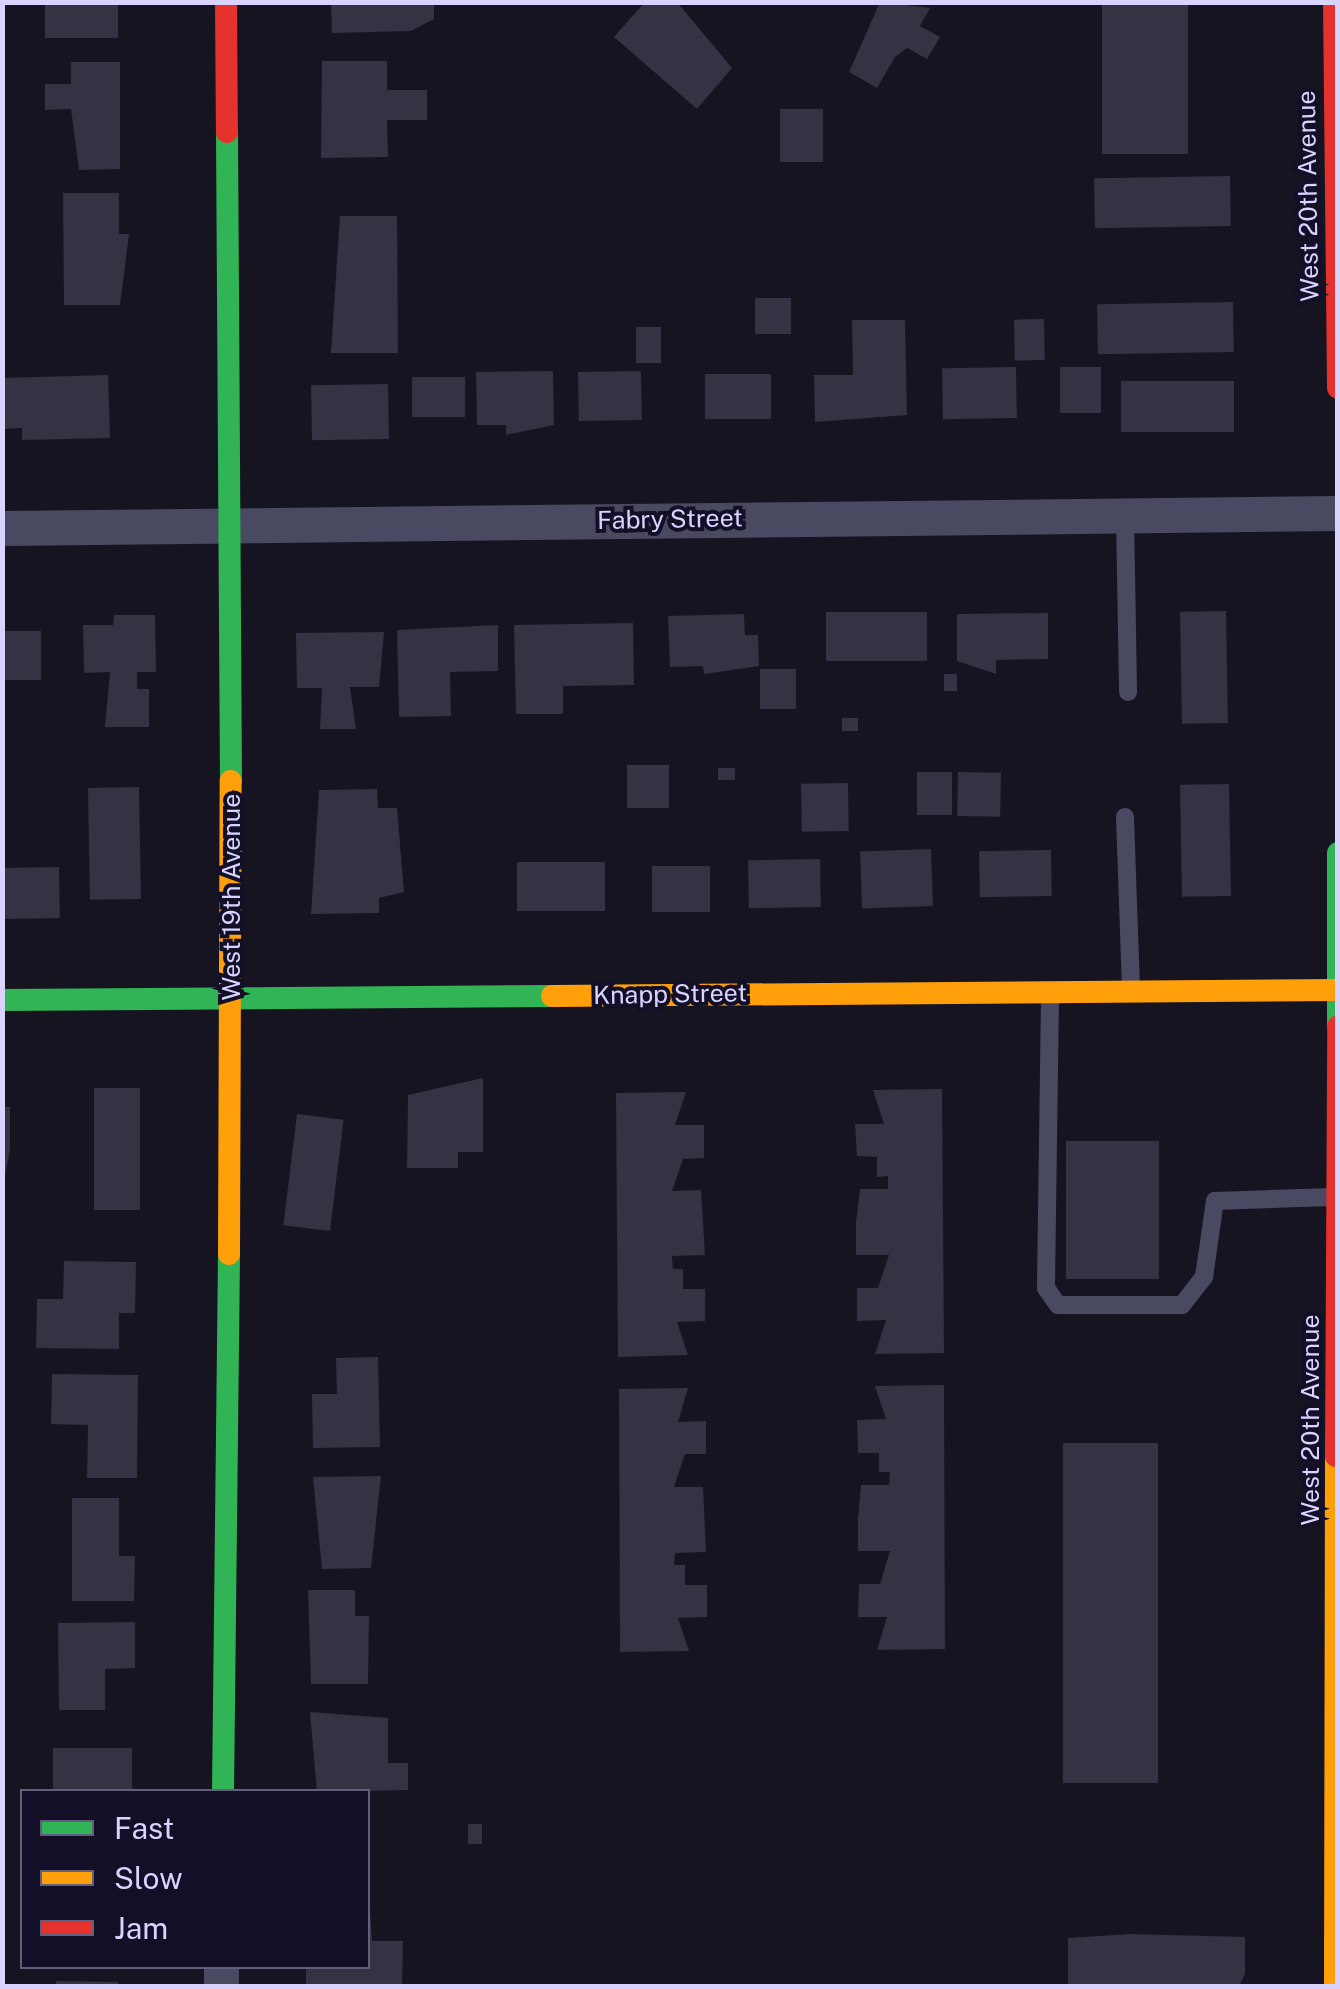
<!DOCTYPE html>
<html>
<head>
<meta charset="utf-8">
<style>
  body { margin:0 }
  #map { position:relative; width:1340px; height:1989px; overflow:hidden; background:#161421; font-family:"Public Sans",sans-serif }
  div>[style] { position:absolute }
  [style*='--x'] { left:calc(var(--x)*1px); top:calc(var(--y)*1px); width:calc(var(--w)*1px); rotate:calc(var(--a)*1deg) }
  .building>* { inset:0; background:#343243; transform-origin:0 0 }
  .lane>* { height:18px; margin:-9px; padding:0 9px; transform-origin:9px; border-radius:9px; background:#4a4962 }
  .street>* { height:35px; margin:-17.5px; padding:0 17.5px; transform-origin:17.5px; border-radius:17.5px; background:#4a4962 }
  .fast>* { height:22px; margin:-11px; padding:0 11px; transform-origin:11px; border-radius:11px; background:#30b455 }
  .slow>* { height:22px; margin:-11px; padding:0 11px; transform-origin:11px; border-radius:11px; background:#ff9f0a }
  .jam>* { height:22px; margin:-11px; padding:0 11px; transform-origin:11px; border-radius:11px; background:#e5322d }
  span { translate:-50% -50%; white-space:nowrap; text-align:center; line-height:1.15; -webkit-text-stroke:8px #130f26; paint-order:stroke }
  .street-label { font-size:25px; color:#d9d4ff }
  .frame { position:absolute; inset:0; border:5px solid #d9d4ff; pointer-events:none }
  .legend { position:absolute; left:20px; top:1789px; width:350px; height:180px; box-sizing:border-box; background:#130f26; border:2px solid #625e7d; margin:0; padding:12px 18px; list-style:none; font-size:30px; color:#d9d4ff }
  .legend li { display:flex; align-items:center; gap:20px; height:50px }
  .legend b { width:50px; border:2px solid #625e7d }
</style>
</head>
<body>
<div id="map">
  <div class="building">
    <div style="left:45px;top:2px;width:73px;height:36px"></div>
    <div style="clip-path:polygon(331px 2px,434px 2px,434px 19px,411px 31px,332px 33px)"></div>
    <div style="clip-path:polygon(645px 2px,677px 2px,732px 68px,697px 109px,614px 37px)"></div>
    <div style="clip-path:polygon(880px 2px,930px 8px,920px 26px,940px 37px,927px 59px,907px 48px,895px 57px,877px 88px,849px 72px)"></div>
    <div style="left:1102px;top:2px;width:86px;height:152px"></div>
    <div style="clip-path:polygon(322px 61px,387px 61px,387px 90px,427px 90px,427px 120px,387px 120px,388px 157px,321px 158px)"></div>
    <div style="clip-path:polygon(71px 62px,120px 62px,120px 169px,79px 170px,71px 109px,45px 110px,45px 84px,71px 84px)"></div>
    <div style="left:780px;top:109px;width:43px;height:53px"></div>
    <div style="left:1230px;top:176px;width:50px;height:136px;rotate:89deg"></div>
    <div style="clip-path:polygon(63px 193px,119px 193px,119px 234px,129px 234px,120px 305px,64px 305px)"></div>
    <div style="clip-path:polygon(340px 216px,397px 216px,398px 353px,331px 353px)"></div>
    <div style="left:755px;top:298px;width:36px;height:36px"></div>
    <div style="left:1233px;top:302px;width:50px;height:136px;rotate:89deg"></div>
    <div style="left:1044px;top:319px;width:41px;height:30px;rotate:89deg"></div>
    <div style="clip-path:polygon(852px 320px,905px 320px,907px 415px,815px 422px,814px 375px,853px 375px)"></div>
    <div style="left:636px;top:327px;width:25px;height:36px"></div>
    <div style="left:1016px;top:367px;width:51px;height:74px;rotate:89deg"></div>
    <div style="left:1060px;top:367px;width:41px;height:46px"></div>
    <div style="clip-path:polygon(553px 371px,554px 425px,506px 435px,506px 425px,477px 425px,476px 372px)"></div>
    <div style="left:641px;top:371px;width:49px;height:63px;rotate:89deg"></div>
    <div style="left:771px;top:374px;width:45px;height:66px;rotate:90deg"></div>
    <div style="clip-path:polygon(108px 375px,110px 438px,22px 440px,22px 428px,2px 429px,2px 378px)"></div>
    <div style="left:412px;top:377px;width:53px;height:40px"></div>
    <div style="left:1234px;top:381px;width:51px;height:113px;rotate:90deg"></div>
    <div style="left:388px;top:384px;width:55px;height:77px;rotate:89deg"></div>
    <div style="left:1226px;top:611px;width:112px;height:46px;rotate:89deg"></div>
    <div style="left:927px;top:612px;width:49px;height:101px;rotate:90deg"></div>
    <div style="clip-path:polygon(1048px 613px,1048px 659px,996px 660px,996px 674px,957px 661px,957px 614px)"></div>
    <div style="clip-path:polygon(744px 614px,745px 635px,758px 635px,759px 666px,704px 674px,703px 666px,670px 667px,668px 616px)"></div>
    <div style="clip-path:polygon(114px 615px,155px 615px,156px 672px,137px 672px,137px 689px,149px 689px,149px 727px,105px 727px,110px 672px,84px 673px,83px 625px,113px 625px)"></div>
    <div style="clip-path:polygon(633px 623px,634px 685px,563px 686px,563px 714px,516px 714px,514px 625px)"></div>
    <div style="clip-path:polygon(498px 625px,498px 671px,450px 672px,451px 716px,399px 717px,397px 630px)"></div>
    <div style="left:2px;top:631px;width:39px;height:49px"></div>
    <div style="clip-path:polygon(384px 632px,379px 687px,350px 687px,356px 729px,320px 729px,322px 688px,297px 688px,296px 633px)"></div>
    <div style="left:760px;top:669px;width:36px;height:40px"></div>
    <div style="left:957px;top:674px;width:17px;height:13px;rotate:90deg"></div>
    <div style="left:842px;top:718px;width:16px;height:13px"></div>
    <div style="left:627px;top:765px;width:42px;height:43px"></div>
    <div style="left:718px;top:768px;width:17px;height:12px"></div>
    <div style="left:952px;top:772px;width:43px;height:35px;rotate:90deg"></div>
    <div style="left:958px;top:772px;width:43px;height:44px;rotate:1deg"></div>
    <div style="left:848px;top:783px;width:48px;height:47px;rotate:89deg"></div>
    <div style="left:1229px;top:784px;width:112px;height:49px;rotate:89deg"></div>
    <div style="left:139px;top:787px;width:112px;height:51px;rotate:89deg"></div>
    <div style="clip-path:polygon(377px 789px,378px 808px,397px 808px,404px 892px,379px 898px,379px 913px,311px 914px,319px 790px)"></div>
    <div style="left:931px;top:849px;width:57px;height:71px;rotate:88deg"></div>
    <div style="left:1051px;top:850px;width:46px;height:72px;rotate:89deg"></div>
    <div style="left:820px;top:859px;width:48px;height:72px;rotate:89deg"></div>
    <div style="left:605px;top:862px;width:49px;height:88px;rotate:90deg"></div>
    <div style="left:652px;top:866px;width:58px;height:46px"></div>
    <div style="left:59px;top:867px;width:51px;height:57px;rotate:89deg"></div>
    <div style="clip-path:polygon(483px 1078px,483px 1152px,458px 1152px,458px 1168px,407px 1168px,408px 1095px)"></div>
    <div style="left:94px;top:1088px;width:46px;height:122px"></div>
    <div style="clip-path:polygon(942px 1089px,944px 1353px,875px 1354px,886px 1320px,857px 1321px,857px 1288px,878px 1288px,889px 1255px,856px 1255px,856px 1222px,860px 1189px,888px 1189px,888px 1176px,877px 1177px,877px 1157px,857px 1156px,855px 1124px,884px 1124px,873px 1090px)"></div>
    <div style="clip-path:polygon(686px 1092px,675px 1125px,704px 1125px,704px 1158px,683px 1159px,672px 1191px,701px 1190px,705px 1255px,672px 1256px,673px 1269px,683px 1269px,683px 1289px,705px 1289px,705px 1321px,677px 1322px,688px 1355px,618px 1357px,616px 1093px)"></div>
    <div style="clip-path:polygon(2px 1107px,10px 1107px,10px 1150px,2px 1190px)"></div>
    <div style="left:297px;top:1114px;width:47px;height:112px;rotate:7deg"></div>
    <div style="left:1066px;top:1141px;width:93px;height:138px"></div>
    <div style="clip-path:polygon(64px 1261px,136px 1262px,135px 1313px,119px 1313px,119px 1349px,36px 1348px,37px 1299px,63px 1299px)"></div>
    <div style="clip-path:polygon(378px 1357px,380px 1447px,313px 1448px,312px 1394px,337px 1394px,336px 1358px)"></div>
    <div style="clip-path:polygon(52px 1374px,138px 1375px,137px 1478px,87px 1478px,88px 1425px,51px 1424px)"></div>
    <div style="clip-path:polygon(944px 1385px,945px 1649px,877px 1650px,887px 1617px,858px 1617px,859px 1584px,880px 1584px,890px 1551px,858px 1551px,858px 1518px,861px 1485px,889px 1485px,890px 1472px,879px 1472px,879px 1453px,858px 1453px,857px 1420px,886px 1419px,875px 1386px)"></div>
    <div style="clip-path:polygon(688px 1388px,678px 1422px,706px 1421px,706px 1454px,685px 1454px,674px 1487px,703px 1487px,706px 1552px,675px 1553px,674px 1565px,685px 1565px,685px 1585px,707px 1585px,707px 1617px,678px 1618px,689px 1651px,620px 1652px,619px 1389px)"></div>
    <div style="left:1158px;top:1443px;width:340px;height:95px;rotate:90deg"></div>
    <div style="clip-path:polygon(381px 1476px,371px 1568px,322px 1569px,313px 1477px)"></div>
    <div style="clip-path:polygon(72px 1498px,119px 1498px,119px 1556px,135px 1556px,134px 1601px,72px 1601px)"></div>
    <div style="clip-path:polygon(308px 1590px,355px 1590px,355px 1616px,369px 1616px,368px 1684px,311px 1684px)"></div>
    <div style="clip-path:polygon(135px 1622px,135px 1668px,105px 1669px,105px 1710px,59px 1710px,58px 1623px)"></div>
    <div style="clip-path:polygon(310px 1712px,388px 1718px,388px 1763px,408px 1763px,408px 1790px,317px 1792px)"></div>
    <div style="left:53px;top:1748px;width:79px;height:44px"></div>
    <div style="left:482px;top:1824px;width:20px;height:14px;rotate:90deg"></div>
    <div style="clip-path:polygon(368px 1880px,372px 1941px,403px 1941px,402px 1986px,306px 1986px,306px 1966px,368px 1966px)"></div>
    <div style="clip-path:polygon(1130px 1934px,1245px 1937px,1245px 1974px,1239px 1986px,1068px 1986px,1068px 1938px)"></div>
    <div style="clip-path:polygon(56px 1981px,118px 1982px,118px 1986px,55px 1986px)"></div>
  </div>
  <div class="lane">
    <div style="--x:1125;--y:516;--w:176;--a:89"></div>
    <div style="--x:1125;--y:817;--w:171;--a:88"></div>
    <div style="--x:1050;--y:998;--w:290;--a:90.8"></div>
    <div style="--x:1046;--y:1288;--w:21;--a:55"></div>
    <div style="--x:1058;--y:1305;--w:124;--a:0"></div>
    <div style="--x:1182;--y:1305;--w:36;--a:-52"></div>
    <div style="--x:1204;--y:1277;--w:77;--a:-81.8"></div>
    <div style="--x:1215;--y:1201;--w:117;--a:-2"></div>
  </div>
  <div class="street">
    <div style="--x:2;--y:528;--w:1336;--a:-0.64"></div>
    <div style="--x:221;--y:1986;--w:20;--a:-90"></div>
  </div>
  <div class="fast">
    <div style="--x:227;--y:132;--w:649;--a:89.65"></div>
    <div style="--x:2;--y:1000;--w:550;--a:-0.42"></div>
    <div style="--x:1338;--y:1026;--w:173;--a:-90"></div>
    <div style="--x:223;--y:1792;--w:538;--a:-89.36"></div>
  </div>
  <div class="slow">
    <div style="--x:552;--y:996;--w:785;--a:-0.44"></div>
    <div style="--x:229;--y:1254;--w:473;--a:-89.8"></div>
    <div style="--x:1335;--y:1986;--w:530;--a:-89.89"></div>
  </div>
  <div class="jam">
    <div style="--x:226;--y:2;--w:130;--a:89.6"></div>
    <div style="--x:1334;--y:2;--w:386;--a:89.4"></div>
    <div style="--x:1336;--y:1456;--w:430;--a:-89.7"></div>
  </div>
  <div class="street-label">
    <span style="left:1308px;top:196px;rotate:-91deg">West 20th Avenue</span>
    <span style="left:670px;top:519px;rotate:-1deg">Fabry Street</span>
    <span style="left:231px;top:897px;rotate:-90deg">West 19th Avenue</span>
    <span style="left:670px;top:994px;rotate:-1deg">Knapp Street</span>
    <span style="left:1310px;top:1420px;rotate:-90deg">West 20th Avenue</span>
  </div>
  <div class="frame"></div>
  <ul class="legend">
  <li><b style="height:12px;background:#30b455"></b>Fast</li>
  <li><b style="height:12px;background:#ff9f0a"></b>Slow</li>
  <li><b style="height:12px;background:#e5322d"></b>Jam</li>
  </ul>
</div>
</body>
</html>
